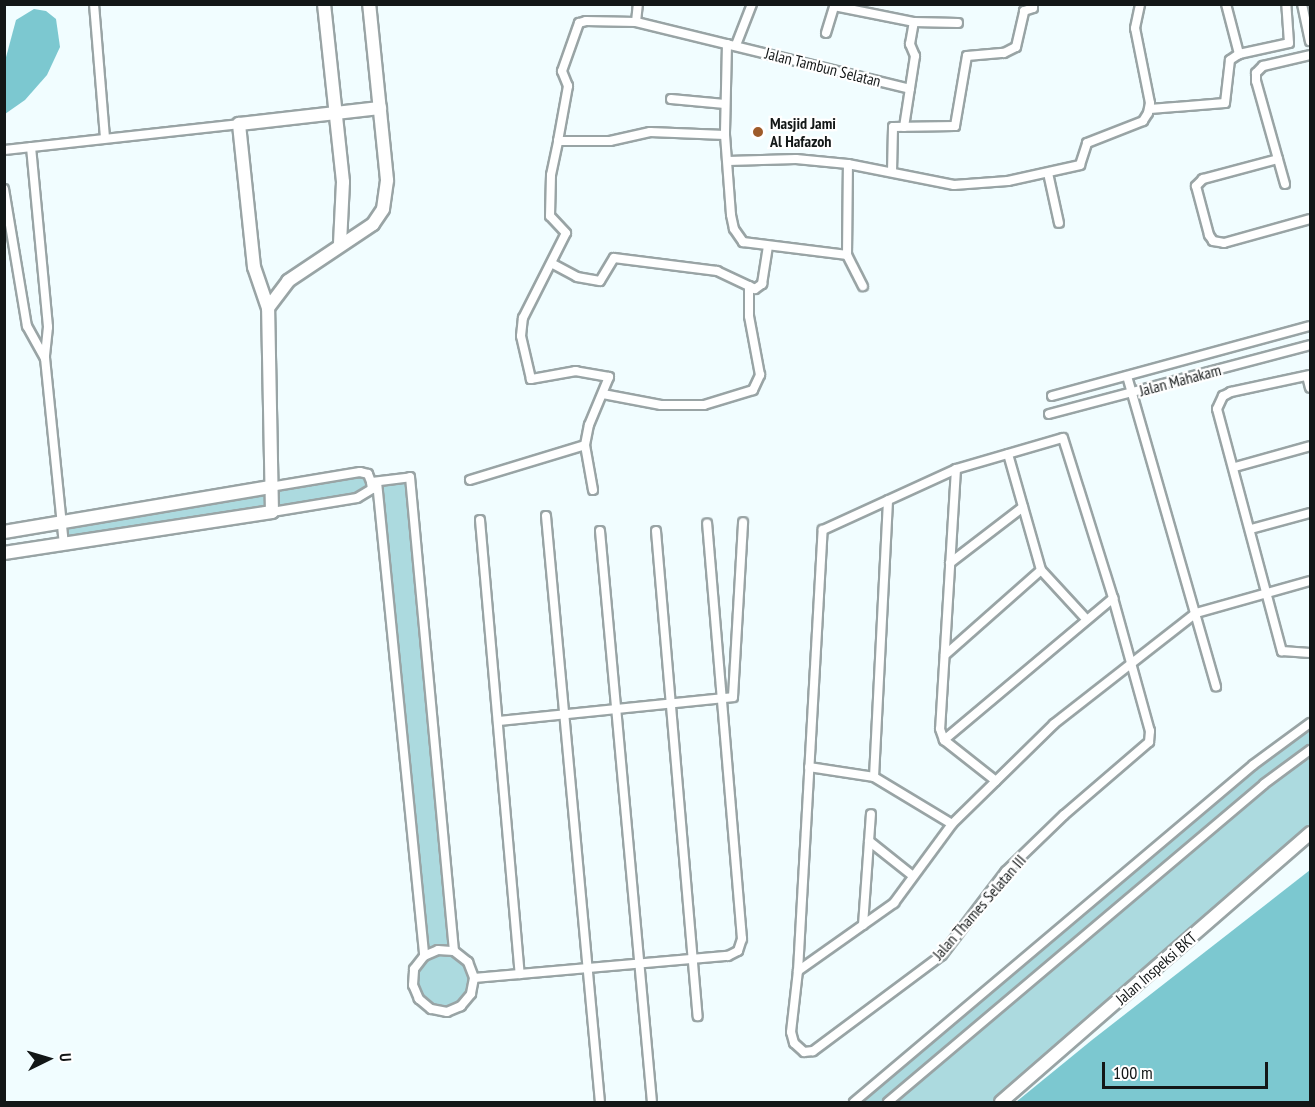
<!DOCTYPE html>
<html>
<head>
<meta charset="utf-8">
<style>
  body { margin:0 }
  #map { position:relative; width:1315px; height:1107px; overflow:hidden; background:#f1fdff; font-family:"PT Sans Narrow",sans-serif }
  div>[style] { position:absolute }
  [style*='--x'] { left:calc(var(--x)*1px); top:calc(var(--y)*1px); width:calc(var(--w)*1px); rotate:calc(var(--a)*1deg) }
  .green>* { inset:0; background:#acdadf }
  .water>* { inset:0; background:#7cc8d0 }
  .roads { filter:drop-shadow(2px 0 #99a4a5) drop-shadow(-2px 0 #99a4a5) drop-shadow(0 2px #99a4a5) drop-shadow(0 -2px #99a4a5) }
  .street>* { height:8px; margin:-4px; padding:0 4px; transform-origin:4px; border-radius:4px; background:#fff }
  .secondary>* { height:12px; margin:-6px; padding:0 6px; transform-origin:6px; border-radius:6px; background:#fff }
  .dots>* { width:16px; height:16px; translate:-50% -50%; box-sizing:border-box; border:3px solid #fff; border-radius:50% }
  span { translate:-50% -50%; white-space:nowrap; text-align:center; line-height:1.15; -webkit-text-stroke:4.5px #fff; paint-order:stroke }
  .street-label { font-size:16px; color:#131717 }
  .poi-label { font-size:16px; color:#131717; font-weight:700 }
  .left { translate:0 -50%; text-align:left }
  .frame { position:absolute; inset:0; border:6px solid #131717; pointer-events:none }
  .north { position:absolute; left:18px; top:1029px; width:60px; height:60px; -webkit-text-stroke:4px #fff; paint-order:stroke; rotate:85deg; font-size:16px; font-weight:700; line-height:24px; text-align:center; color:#131717 }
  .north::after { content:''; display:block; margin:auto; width:21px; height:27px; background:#131717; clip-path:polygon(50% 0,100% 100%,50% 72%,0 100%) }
  .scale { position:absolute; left:1102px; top:1062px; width:166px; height:27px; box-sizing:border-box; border:3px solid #131717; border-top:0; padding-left:8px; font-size:18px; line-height:21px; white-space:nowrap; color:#131717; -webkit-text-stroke:4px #fff; paint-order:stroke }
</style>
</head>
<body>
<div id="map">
  <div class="green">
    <div style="clip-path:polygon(360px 472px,371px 482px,365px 495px,64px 544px,61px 523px)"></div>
    <div style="clip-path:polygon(410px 477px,454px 951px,468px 962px,474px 978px,471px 994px,447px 1012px,419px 999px,414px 969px,424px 956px,377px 482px)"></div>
    <div style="clip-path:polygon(1310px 723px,1310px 832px,999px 1102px,854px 1102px,1253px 765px)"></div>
  </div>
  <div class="water">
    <div style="clip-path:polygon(34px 9px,46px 11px,56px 19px,60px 47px,47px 75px,25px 100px,5px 114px,5px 61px,16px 20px)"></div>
    <div style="clip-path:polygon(1310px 870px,1310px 1102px,1016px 1102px,1092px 1040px)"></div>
  </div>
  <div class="roads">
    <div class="street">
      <div style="--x:94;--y:4;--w:134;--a:85.3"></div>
      <div style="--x:1226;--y:4;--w:52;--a:75.4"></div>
      <div style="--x:1239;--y:54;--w:51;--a:-12.4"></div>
      <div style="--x:1289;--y:43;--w:39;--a:-94"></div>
      <div style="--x:1302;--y:4;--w:38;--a:78"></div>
      <div style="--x:834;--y:6;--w:82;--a:11.3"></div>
      <div style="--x:914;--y:22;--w:44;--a:1.3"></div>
      <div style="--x:636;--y:22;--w:18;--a:-84"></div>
      <div style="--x:826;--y:33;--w:30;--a:-73"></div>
      <div style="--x:727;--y:44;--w:91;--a:91.3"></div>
      <div style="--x:725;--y:135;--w:80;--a:85.7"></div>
      <div style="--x:731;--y:215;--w:14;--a:78"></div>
      <div style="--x:734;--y:229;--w:16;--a:55"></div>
      <div style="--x:743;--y:242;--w:105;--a:7.1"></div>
      <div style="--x:847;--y:255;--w:91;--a:-89.4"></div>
      <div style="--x:736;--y:45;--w:44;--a:-68.7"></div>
      <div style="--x:671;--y:99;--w:54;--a:5.3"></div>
      <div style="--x:1150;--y:109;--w:75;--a:-4.6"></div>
      <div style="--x:1225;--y:103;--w:43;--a:-83.4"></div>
      <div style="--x:1230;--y:60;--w:11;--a:-34"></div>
      <div style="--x:904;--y:127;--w:72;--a:-81.2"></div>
      <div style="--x:915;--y:56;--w:13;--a:-113"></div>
      <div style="--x:910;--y:44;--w:22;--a:-80"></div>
      <div style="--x:558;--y:141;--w:56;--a:-79.7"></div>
      <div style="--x:568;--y:86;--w:16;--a:-112"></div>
      <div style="--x:562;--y:71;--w:51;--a:-70.5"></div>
      <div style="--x:579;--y:23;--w:7;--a:-16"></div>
      <div style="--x:586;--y:21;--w:50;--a:1.1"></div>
      <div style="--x:636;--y:22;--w:282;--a:13.7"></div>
      <div style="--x:31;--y:147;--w:181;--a:84.6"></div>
      <div style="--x:48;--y:327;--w:31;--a:96"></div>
      <div style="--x:45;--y:358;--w:187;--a:84.2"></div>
      <div style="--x:4;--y:150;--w:236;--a:-6.3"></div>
      <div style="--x:1278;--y:159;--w:78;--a:165.1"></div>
      <div style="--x:1203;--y:179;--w:10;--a:135"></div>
      <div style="--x:1196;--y:186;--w:51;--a:75.1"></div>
      <div style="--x:1209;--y:235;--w:7;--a:56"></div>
      <div style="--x:1213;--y:241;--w:11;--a:10"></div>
      <div style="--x:1224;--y:243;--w:89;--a:-15.6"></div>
      <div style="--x:728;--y:161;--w:68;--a:-1.7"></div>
      <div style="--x:796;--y:159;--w:52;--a:5.5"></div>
      <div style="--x:848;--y:164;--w:108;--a:11.2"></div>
      <div style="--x:954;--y:185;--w:54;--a:-4.2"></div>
      <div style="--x:1008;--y:181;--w:74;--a:-12.5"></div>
      <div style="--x:1080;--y:165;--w:23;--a:-72"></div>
      <div style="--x:1087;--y:143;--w:60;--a:-21.4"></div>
      <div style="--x:1143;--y:121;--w:9;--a:-58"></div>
      <div style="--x:1148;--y:113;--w:10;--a:-79"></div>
      <div style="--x:1150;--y:103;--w:76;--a:-101.3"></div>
      <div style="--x:1135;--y:28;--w:25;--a:-78"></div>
      <div style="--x:892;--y:172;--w:45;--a:-88.7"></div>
      <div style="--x:893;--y:127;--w:62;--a:-0.9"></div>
      <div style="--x:955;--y:126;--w:71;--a:-80.3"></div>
      <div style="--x:967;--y:56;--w:37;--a:-5"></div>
      <div style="--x:1004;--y:53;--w:13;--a:-27"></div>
      <div style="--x:1016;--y:47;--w:37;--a:-77"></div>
      <div style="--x:1024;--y:11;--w:9;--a:-18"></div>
      <div style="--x:1033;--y:8;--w:4;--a:-90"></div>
      <div style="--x:1048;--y:173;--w:51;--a:77.6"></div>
      <div style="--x:1285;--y:184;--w:107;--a:-105.7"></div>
      <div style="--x:1256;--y:81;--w:8;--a:-90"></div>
      <div style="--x:1256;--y:73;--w:10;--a:-45"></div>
      <div style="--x:1263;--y:66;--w:48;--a:-13.2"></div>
      <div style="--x:4;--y:189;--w:139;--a:80.5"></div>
      <div style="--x:27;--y:326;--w:37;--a:61"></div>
      <div style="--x:847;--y:255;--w:35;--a:63"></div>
      <div style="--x:553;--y:264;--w:27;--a:28"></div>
      <div style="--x:577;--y:277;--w:23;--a:10"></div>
      <div style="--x:600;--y:281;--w:27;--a:-59"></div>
      <div style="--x:614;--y:258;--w:104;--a:7.2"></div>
      <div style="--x:717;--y:271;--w:42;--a:25.3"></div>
      <div style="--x:755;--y:289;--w:9;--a:-36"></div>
      <div style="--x:762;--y:284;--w:38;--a:-81"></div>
      <div style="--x:1310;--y:375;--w:81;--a:167.9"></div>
      <div style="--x:1231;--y:392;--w:9;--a:153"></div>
      <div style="--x:1223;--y:396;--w:14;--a:115"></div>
      <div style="--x:1217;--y:409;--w:251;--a:75"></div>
      <div style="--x:1282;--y:651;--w:28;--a:4"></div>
      <div style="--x:1127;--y:376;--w:323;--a:74"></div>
      <div style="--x:1307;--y:376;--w:12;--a:76"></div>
      <div style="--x:603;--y:394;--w:59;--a:10.7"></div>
      <div style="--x:661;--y:405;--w:43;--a:0"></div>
      <div style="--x:704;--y:405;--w:51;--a:-17"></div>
      <div style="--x:753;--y:390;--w:17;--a:-65"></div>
      <div style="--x:760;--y:375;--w:60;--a:-100.6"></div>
      <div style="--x:749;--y:316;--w:30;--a:-90"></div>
      <div style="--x:1052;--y:396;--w:267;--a:-15.2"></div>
      <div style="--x:1049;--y:414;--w:270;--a:-14.8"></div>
      <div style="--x:1063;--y:438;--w:168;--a:72.6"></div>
      <div style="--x:1113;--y:598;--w:138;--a:74.5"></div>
      <div style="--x:1150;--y:731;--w:11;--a:95"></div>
      <div style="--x:1149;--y:742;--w:112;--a:139.3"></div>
      <div style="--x:1064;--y:815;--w:81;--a:136"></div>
      <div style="--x:1006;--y:871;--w:106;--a:127.3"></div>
      <div style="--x:942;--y:955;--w:161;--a:143.3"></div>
      <div style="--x:813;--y:1051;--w:9;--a:174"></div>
      <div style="--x:804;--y:1052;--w:13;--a:-138"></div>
      <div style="--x:794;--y:1043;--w:11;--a:-105"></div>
      <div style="--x:791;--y:1032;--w:61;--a:-83.5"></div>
      <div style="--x:798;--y:971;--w:442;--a:-86.8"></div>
      <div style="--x:823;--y:530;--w:146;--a:-24.6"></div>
      <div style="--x:956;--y:469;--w:111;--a:-16.2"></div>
      <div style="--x:1008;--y:454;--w:121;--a:74.1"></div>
      <div style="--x:1041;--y:570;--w:67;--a:47.4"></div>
      <div style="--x:1235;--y:467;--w:78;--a:-15.6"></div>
      <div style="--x:956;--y:469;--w:260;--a:93.5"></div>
      <div style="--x:940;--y:729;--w:12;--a:70"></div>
      <div style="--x:944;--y:740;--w:66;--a:38.3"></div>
      <div style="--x:470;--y:480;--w:120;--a:-16.9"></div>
      <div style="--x:372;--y:482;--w:38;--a:-7"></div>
      <div style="--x:410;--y:477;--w:476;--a:84.7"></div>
      <div style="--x:454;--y:951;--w:18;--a:38"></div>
      <div style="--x:468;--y:962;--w:17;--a:69"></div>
      <div style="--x:474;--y:978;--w:16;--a:101"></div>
      <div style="--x:471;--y:994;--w:16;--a:130"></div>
      <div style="--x:461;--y:1006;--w:15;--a:157"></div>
      <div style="--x:447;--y:1012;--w:16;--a:-169"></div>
      <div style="--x:431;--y:1009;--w:16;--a:-140"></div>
      <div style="--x:419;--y:999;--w:15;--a:-113"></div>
      <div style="--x:413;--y:985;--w:16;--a:-86"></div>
      <div style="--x:414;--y:969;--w:16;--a:-52"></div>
      <div style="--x:424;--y:956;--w:15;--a:-23"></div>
      <div style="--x:438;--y:950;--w:16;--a:4"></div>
      <div style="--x:377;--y:482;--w:476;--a:84.3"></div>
      <div style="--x:270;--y:487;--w:91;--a:-9.5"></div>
      <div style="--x:360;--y:472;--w:8;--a:14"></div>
      <div style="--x:368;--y:474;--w:9;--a:69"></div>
      <div style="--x:371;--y:482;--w:7;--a:82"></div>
      <div style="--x:372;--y:489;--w:17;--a:149"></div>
      <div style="--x:357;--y:498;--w:86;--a:170.6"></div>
      <div style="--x:593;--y:490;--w:46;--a:-100.1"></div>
      <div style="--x:585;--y:445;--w:20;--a:-79"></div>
      <div style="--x:589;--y:425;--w:52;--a:-67.4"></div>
      <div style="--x:609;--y:377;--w:34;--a:-170"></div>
      <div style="--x:576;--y:371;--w:46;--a:169.9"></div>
      <div style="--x:531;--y:379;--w:44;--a:-103.1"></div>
      <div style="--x:521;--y:336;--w:18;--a:-84"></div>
      <div style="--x:523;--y:318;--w:95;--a:-63.2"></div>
      <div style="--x:566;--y:233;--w:23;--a:-133"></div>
      <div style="--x:550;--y:216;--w:41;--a:-88.6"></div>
      <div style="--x:551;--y:175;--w:35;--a:-78"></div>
      <div style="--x:558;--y:141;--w:52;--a:0"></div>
      <div style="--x:610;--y:141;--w:41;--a:-12.7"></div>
      <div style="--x:650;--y:132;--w:75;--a:2.3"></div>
      <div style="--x:546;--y:516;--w:588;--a:84.74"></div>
      <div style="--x:480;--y:520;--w:456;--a:85"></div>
      <div style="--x:1251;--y:529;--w:61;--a:-15.2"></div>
      <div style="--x:600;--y:531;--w:573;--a:84.8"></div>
      <div style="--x:656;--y:531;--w:487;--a:85.1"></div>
      <div style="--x:950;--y:563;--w:92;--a:-37.5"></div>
      <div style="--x:945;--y:655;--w:128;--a:-41.5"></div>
      <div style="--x:498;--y:721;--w:236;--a:-5.8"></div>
      <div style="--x:733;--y:697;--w:175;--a:-86.7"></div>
      <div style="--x:944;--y:740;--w:221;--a:-40"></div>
      <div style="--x:809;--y:767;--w:66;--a:8.7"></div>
      <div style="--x:874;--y:777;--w:91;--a:31.1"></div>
      <div style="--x:874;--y:777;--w:277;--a:-87.1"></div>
      <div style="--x:869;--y:841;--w:56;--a:38.5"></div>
      <div style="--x:863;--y:925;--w:111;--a:-85.9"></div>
      <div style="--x:798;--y:971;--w:118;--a:-35.3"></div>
      <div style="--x:894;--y:903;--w:98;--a:-53.7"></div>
      <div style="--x:952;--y:824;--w:143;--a:-44.4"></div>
      <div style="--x:1054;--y:724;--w:180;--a:-38"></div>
      <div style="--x:1196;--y:613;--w:118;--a:-15.7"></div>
      <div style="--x:474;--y:978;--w:255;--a:-5"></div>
      <div style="--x:728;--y:956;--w:11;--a:-27"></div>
      <div style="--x:738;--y:951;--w:13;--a:-72"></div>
      <div style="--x:742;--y:939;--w:417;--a:-94.8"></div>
      <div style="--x:854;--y:1102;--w:522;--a:-40.18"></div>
      <div style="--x:1253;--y:765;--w:71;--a:-36.4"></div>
      <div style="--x:888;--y:1102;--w:492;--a:-40.2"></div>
      <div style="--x:1264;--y:784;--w:57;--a:-36.5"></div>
    </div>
    <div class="secondary">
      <div style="--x:324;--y:4;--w:179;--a:83.9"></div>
      <div style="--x:343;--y:182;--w:62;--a:92.8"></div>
      <div style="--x:268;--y:308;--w:34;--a:-53"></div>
      <div style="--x:288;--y:281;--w:102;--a:-33.8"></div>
      <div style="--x:373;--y:224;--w:18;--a:-56"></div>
      <div style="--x:383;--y:209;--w:29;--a:-82"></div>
      <div style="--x:387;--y:180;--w:177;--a:-95.8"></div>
      <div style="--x:4;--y:532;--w:270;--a:-9.6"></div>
      <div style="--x:4;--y:553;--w:271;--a:-8.7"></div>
      <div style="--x:272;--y:512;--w:204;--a:-91.1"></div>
      <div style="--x:268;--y:308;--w:43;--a:-108.9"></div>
      <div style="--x:254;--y:267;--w:144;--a:-96"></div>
      <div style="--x:239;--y:124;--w:142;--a:-6.5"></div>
      <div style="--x:1001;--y:1102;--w:410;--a:-41"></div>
    </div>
  </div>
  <div class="dots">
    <div style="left:758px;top:132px;background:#9e5b2a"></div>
  </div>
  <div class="street-label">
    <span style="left:823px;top:67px;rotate:14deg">Jalan Tambun Selatan</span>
    <span style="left:1180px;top:380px;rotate:-15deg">Jalan Mahakam</span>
    <span style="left:979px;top:907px;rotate:-49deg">Jalan Thames Selatan III</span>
    <span style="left:1156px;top:968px;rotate:-41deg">Jalan Inspeksi BKT</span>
  </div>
  <div class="poi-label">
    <span class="left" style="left:770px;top:132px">Masjid Jami<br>Al Hafazoh</span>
  </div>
  <div class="frame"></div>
  <div class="north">U</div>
  <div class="scale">100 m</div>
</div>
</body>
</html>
